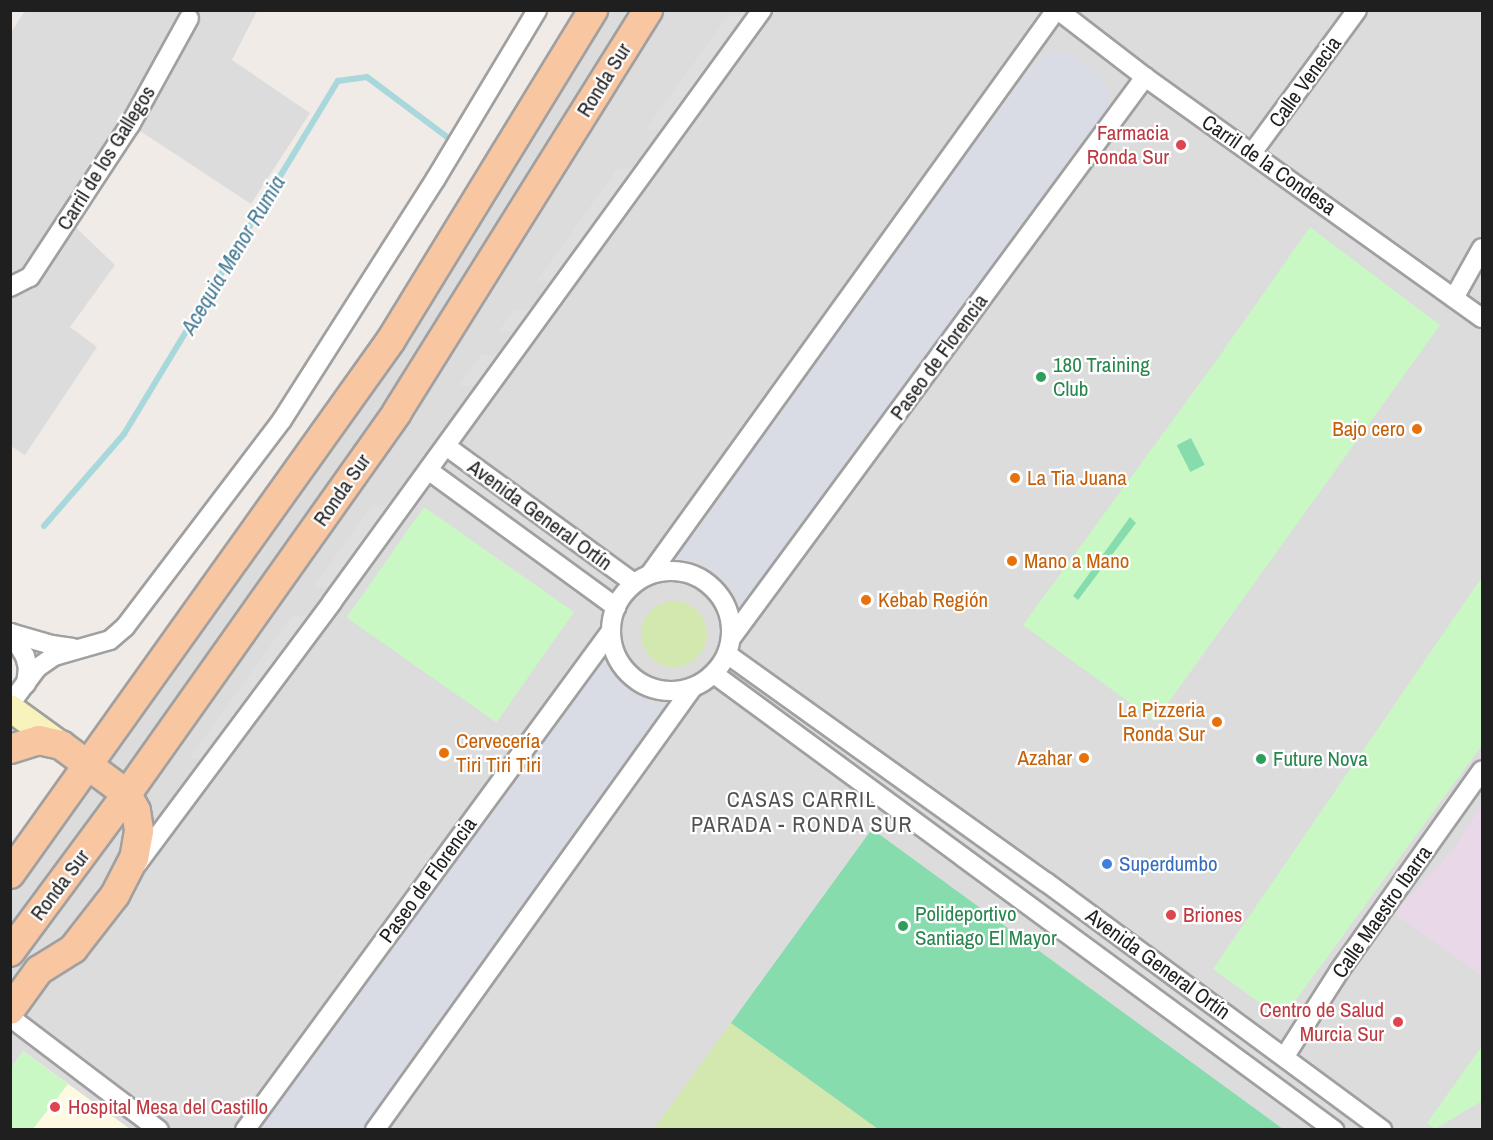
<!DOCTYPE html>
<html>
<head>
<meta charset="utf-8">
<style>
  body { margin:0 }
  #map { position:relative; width:1493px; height:1140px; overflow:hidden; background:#f0ebe6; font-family:"Archivo Narrow",sans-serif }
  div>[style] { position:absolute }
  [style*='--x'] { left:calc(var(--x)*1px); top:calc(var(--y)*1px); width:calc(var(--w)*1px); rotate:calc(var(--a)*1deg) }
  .residential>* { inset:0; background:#dddcdc }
  .industrial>* { inset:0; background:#e9d8e8 }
  .education>* { inset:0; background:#fefae1 }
  .grass>* { inset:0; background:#d3e8ae }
  .round { border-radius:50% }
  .park>* { inset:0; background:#c9f8c5; transform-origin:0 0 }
  .pitch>* { inset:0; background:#87dcae; transform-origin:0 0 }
  .parking>* { inset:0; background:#dfdfdf }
  .plaza>* { inset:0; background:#dadce5 }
  .stream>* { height:6px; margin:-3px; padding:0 3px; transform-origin:3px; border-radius:3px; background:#a8d8dc }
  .roads { filter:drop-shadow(2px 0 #a0a0a0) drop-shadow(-2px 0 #a0a0a0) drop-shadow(0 2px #a0a0a0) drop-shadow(0 -2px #a0a0a0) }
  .street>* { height:18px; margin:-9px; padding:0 9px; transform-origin:9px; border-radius:9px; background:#fff }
  .street>.ring { margin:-9px; padding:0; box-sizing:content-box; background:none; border:18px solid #fff; border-radius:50% }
  .secondary>* { height:26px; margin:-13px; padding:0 13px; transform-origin:13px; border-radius:13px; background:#f8f2bc }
  .primary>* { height:28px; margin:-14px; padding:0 14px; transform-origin:14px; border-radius:14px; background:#f9c6a2 }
  .dots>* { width:16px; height:16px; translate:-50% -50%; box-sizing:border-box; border:3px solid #fff; border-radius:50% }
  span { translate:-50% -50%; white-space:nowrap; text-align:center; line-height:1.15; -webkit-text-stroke:4.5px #fff; paint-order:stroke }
  .street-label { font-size:21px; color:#1f1f1f }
  .health-label { font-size:21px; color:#be3a42 }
  .right { translate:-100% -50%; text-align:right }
  .left { translate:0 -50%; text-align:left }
  .leisure-label { font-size:21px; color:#27864d }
  .food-label { font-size:21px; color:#c56008 }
  .shop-label { font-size:21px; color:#366cbe }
  .water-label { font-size:22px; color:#457a95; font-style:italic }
  .neighbourhood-label { font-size:22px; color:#525252; letter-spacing:1.5px }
  .frame { position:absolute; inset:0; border:12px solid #1f1f1f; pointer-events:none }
</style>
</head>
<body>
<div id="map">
  <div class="residential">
    <div style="clip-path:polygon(25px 11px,257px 11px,232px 60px,310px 113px,251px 204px,131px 125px,66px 218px,115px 265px,70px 327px,97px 347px,25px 455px,11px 446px,11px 32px)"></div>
    <div style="clip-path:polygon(593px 11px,1482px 11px,1482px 1129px,11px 1130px,11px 874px,391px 340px)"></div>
  </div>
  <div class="industrial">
    <div style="clip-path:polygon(1482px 804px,1482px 976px,1394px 913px,1454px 849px)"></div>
  </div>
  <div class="education">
    <div style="clip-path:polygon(23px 1051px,130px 1129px,11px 1130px,11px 1069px)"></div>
  </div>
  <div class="grass">
    <div class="round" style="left:641px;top:601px;width:66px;height:66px"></div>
    <div style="clip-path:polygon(731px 1023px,878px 1129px,653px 1130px)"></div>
  </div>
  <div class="park">
    <div style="clip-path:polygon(1310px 227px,1440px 325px,1155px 721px,1023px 625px,1216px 361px)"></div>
    <div style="left:424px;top:507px;width:183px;height:135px;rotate:35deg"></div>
    <div style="clip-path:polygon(1482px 577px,1482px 745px,1282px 1019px,1213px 969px)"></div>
    <div style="clip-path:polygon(1482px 1046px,1482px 1101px,1435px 1129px,1427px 1123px)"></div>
    <div style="clip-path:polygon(23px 1051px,68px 1084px,33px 1129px,11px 1129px,11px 1069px)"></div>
  </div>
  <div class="pitch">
    <div style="left:1191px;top:438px;width:30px;height:16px;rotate:63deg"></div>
    <div style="clip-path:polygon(1130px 517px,1136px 523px,1078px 600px,1073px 596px)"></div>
    <div style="clip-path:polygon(872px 829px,1283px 1129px,878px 1129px,731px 1023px)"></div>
  </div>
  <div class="parking">
    <div style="clip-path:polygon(748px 15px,664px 129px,645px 130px,728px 16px)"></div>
    <div style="clip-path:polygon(636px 168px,553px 281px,537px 281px,617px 169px)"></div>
    <div style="clip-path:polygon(534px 309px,518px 331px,499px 331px,514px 310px)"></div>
    <div style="clip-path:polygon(501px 354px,477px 386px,459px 386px,481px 355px)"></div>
    <div style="clip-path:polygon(391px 505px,332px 587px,314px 587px,371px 506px)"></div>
    <div style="clip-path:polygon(311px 615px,206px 759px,189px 759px,292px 616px)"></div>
  </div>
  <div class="plaza">
    <div style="clip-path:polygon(1065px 51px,1101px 77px,1110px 91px,1108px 106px,1097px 128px,743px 613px,734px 590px,710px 567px,695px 560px,671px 557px,1036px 60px,1049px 52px)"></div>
    <div style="clip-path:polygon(603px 655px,612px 673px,636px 695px,651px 703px,675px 706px,367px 1129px,256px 1130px)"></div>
  </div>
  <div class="stream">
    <div style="--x:44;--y:526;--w:122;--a:-49"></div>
    <div style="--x:124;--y:434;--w:413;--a:-58.8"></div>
    <div style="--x:338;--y:81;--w:29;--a:-8"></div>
    <div style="--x:367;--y:77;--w:99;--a:36.8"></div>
  </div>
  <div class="roads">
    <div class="street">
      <div style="--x:1058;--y:10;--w:110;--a:37.6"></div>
      <div style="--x:1145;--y:77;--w:414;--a:35.6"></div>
      <div style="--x:1252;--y:153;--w:177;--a:-53.7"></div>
      <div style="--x:10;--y:287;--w:22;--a:-27"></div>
      <div style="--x:30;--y:277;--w:182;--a:-56.7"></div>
      <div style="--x:130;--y:125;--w:122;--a:-61.1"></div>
      <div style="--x:1454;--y:298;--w:57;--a:-60.8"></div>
      <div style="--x:446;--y:446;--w:233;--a:36.1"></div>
      <div style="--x:428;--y:470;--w:233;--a:36.1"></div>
      <div class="ring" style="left:611px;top:571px;width:102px;height:102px"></div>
      <div style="--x:650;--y:574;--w:695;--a:-54.25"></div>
      <div style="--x:10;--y:633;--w:44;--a:15.9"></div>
      <div style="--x:52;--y:645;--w:21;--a:8"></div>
      <div style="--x:11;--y:633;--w:27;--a:59"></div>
      <div style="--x:25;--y:656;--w:12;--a:76"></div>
      <div style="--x:28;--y:668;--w:16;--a:97"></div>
      <div style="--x:732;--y:637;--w:696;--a:-53.59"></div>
      <div style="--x:727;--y:654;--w:392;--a:35.6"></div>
      <div style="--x:1046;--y:882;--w:418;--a:36.4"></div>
      <div style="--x:714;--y:674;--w:770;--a:36.33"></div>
      <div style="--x:10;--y:704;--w:45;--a:-53.1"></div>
      <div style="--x:37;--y:668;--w:21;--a:-35"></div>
      <div style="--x:54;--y:656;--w:58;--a:-15.9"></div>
      <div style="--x:110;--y:640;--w:20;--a:-41"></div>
      <div style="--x:125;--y:627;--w:260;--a:-52.8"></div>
      <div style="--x:282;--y:420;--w:285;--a:-57.5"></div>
      <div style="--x:435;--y:180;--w:198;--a:-59"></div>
      <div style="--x:137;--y:864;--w:327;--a:-53.3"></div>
      <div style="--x:332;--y:602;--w:732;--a:-54.01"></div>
      <div style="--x:10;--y:1017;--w:187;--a:37.2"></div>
      <div style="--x:1285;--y:1056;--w:102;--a:-57.4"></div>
      <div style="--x:1340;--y:970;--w:245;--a:-54.6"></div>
      <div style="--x:245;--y:1130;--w:619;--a:-53.74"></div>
      <div style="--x:375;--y:1130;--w:545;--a:-54.33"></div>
    </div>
    <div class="secondary">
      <div style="--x:10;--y:708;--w:63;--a:36"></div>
    </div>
    <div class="primary">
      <div style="--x:10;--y:749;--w:30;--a:-17"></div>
      <div style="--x:39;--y:740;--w:23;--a:13"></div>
      <div style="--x:61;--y:745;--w:82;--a:36.6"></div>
      <div style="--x:127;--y:794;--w:19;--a:62"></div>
      <div style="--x:136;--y:811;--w:20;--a:81"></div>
      <div style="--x:139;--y:831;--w:27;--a:100"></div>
      <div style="--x:134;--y:858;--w:42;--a:117.2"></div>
      <div style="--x:115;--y:895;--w:68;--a:127.9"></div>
      <div style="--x:73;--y:949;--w:40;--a:148"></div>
      <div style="--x:39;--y:970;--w:49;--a:125.9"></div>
      <div style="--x:10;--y:874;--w:656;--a:-54.49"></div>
      <div style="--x:391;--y:340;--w:387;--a:-58.5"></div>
      <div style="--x:10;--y:952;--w:197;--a:-53.5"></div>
      <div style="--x:127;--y:794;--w:468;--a:-54.7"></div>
      <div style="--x:397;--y:412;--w:474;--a:-58"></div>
    </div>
  </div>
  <div class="dots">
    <div style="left:1181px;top:145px;background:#e0444e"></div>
    <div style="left:1041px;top:377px;background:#2e9e5b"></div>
    <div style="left:1417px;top:429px;background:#e8710a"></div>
    <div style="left:1015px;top:478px;background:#e8710a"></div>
    <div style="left:1012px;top:561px;background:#e8710a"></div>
    <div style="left:866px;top:600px;background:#e8710a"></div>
    <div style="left:1217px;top:722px;background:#e8710a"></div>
    <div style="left:444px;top:753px;background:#e8710a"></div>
    <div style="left:1084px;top:758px;background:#e8710a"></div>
    <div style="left:1261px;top:759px;background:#2e9e5b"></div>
    <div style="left:1107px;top:864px;background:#3f7fe0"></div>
    <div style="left:1171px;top:915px;background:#e0444e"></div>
    <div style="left:903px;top:926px;background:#2e9e5b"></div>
    <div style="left:1398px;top:1022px;background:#e0444e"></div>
    <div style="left:55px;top:1107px;background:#e0444e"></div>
  </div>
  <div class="street-label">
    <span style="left:604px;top:80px;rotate:-58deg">Ronda Sur</span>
    <span style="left:1305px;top:82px;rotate:-54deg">Calle Venecia</span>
    <span style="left:106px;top:158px;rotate:-58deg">Carril de los Gallegos</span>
    <span style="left:1269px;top:165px;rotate:35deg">Carril de la Condesa</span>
    <span style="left:939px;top:357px;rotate:-54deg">Paseo de Florencia</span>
    <span style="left:342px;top:490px;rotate:-55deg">Ronda Sur</span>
    <span style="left:540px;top:515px;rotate:36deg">Avenida General Ortín</span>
    <span style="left:428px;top:880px;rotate:-54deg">Paseo de Florencia</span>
    <span style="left:60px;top:885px;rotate:-53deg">Ronda Sur</span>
    <span style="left:1382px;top:912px;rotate:-55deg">Calle Maestro Ibarra</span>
    <span style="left:1158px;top:964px;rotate:36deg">Avenida General Ortín</span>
  </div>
  <div class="health-label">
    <span class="right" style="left:1169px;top:145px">Farmacia<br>Ronda Sur</span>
    <span class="left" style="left:1183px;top:915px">Briones</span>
    <span class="right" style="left:1384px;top:1022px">Centro de Salud<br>Murcia Sur</span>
    <span class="left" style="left:68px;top:1107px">Hospital Mesa del Castillo</span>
  </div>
  <div class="leisure-label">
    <span class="left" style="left:1053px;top:377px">180 Training<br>Club</span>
    <span class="left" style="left:1273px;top:759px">Future Nova</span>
    <span class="left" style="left:915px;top:926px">Polideportivo<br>Santiago El Mayor</span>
  </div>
  <div class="food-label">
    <span class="right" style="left:1405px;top:429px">Bajo cero</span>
    <span class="left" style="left:1027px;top:478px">La Tia Juana</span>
    <span class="left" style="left:1024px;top:561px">Mano a Mano</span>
    <span class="left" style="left:878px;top:600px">Kebab Región</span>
    <span class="right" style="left:1205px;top:722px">La Pizzeria<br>Ronda Sur</span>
    <span class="left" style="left:456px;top:753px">Cervecería<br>Tiri Tiri Tiri</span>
    <span class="right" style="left:1072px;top:758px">Azahar</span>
  </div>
  <div class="shop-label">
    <span class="left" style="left:1119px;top:864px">Superdumbo</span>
  </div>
  <div class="water-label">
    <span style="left:233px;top:255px;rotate:-59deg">Acequia Menor Rumia</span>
  </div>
  <div class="neighbourhood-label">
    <span style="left:802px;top:812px">CASAS CARRIL<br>PARADA - RONDA SUR</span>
  </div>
  <div class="frame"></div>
</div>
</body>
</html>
